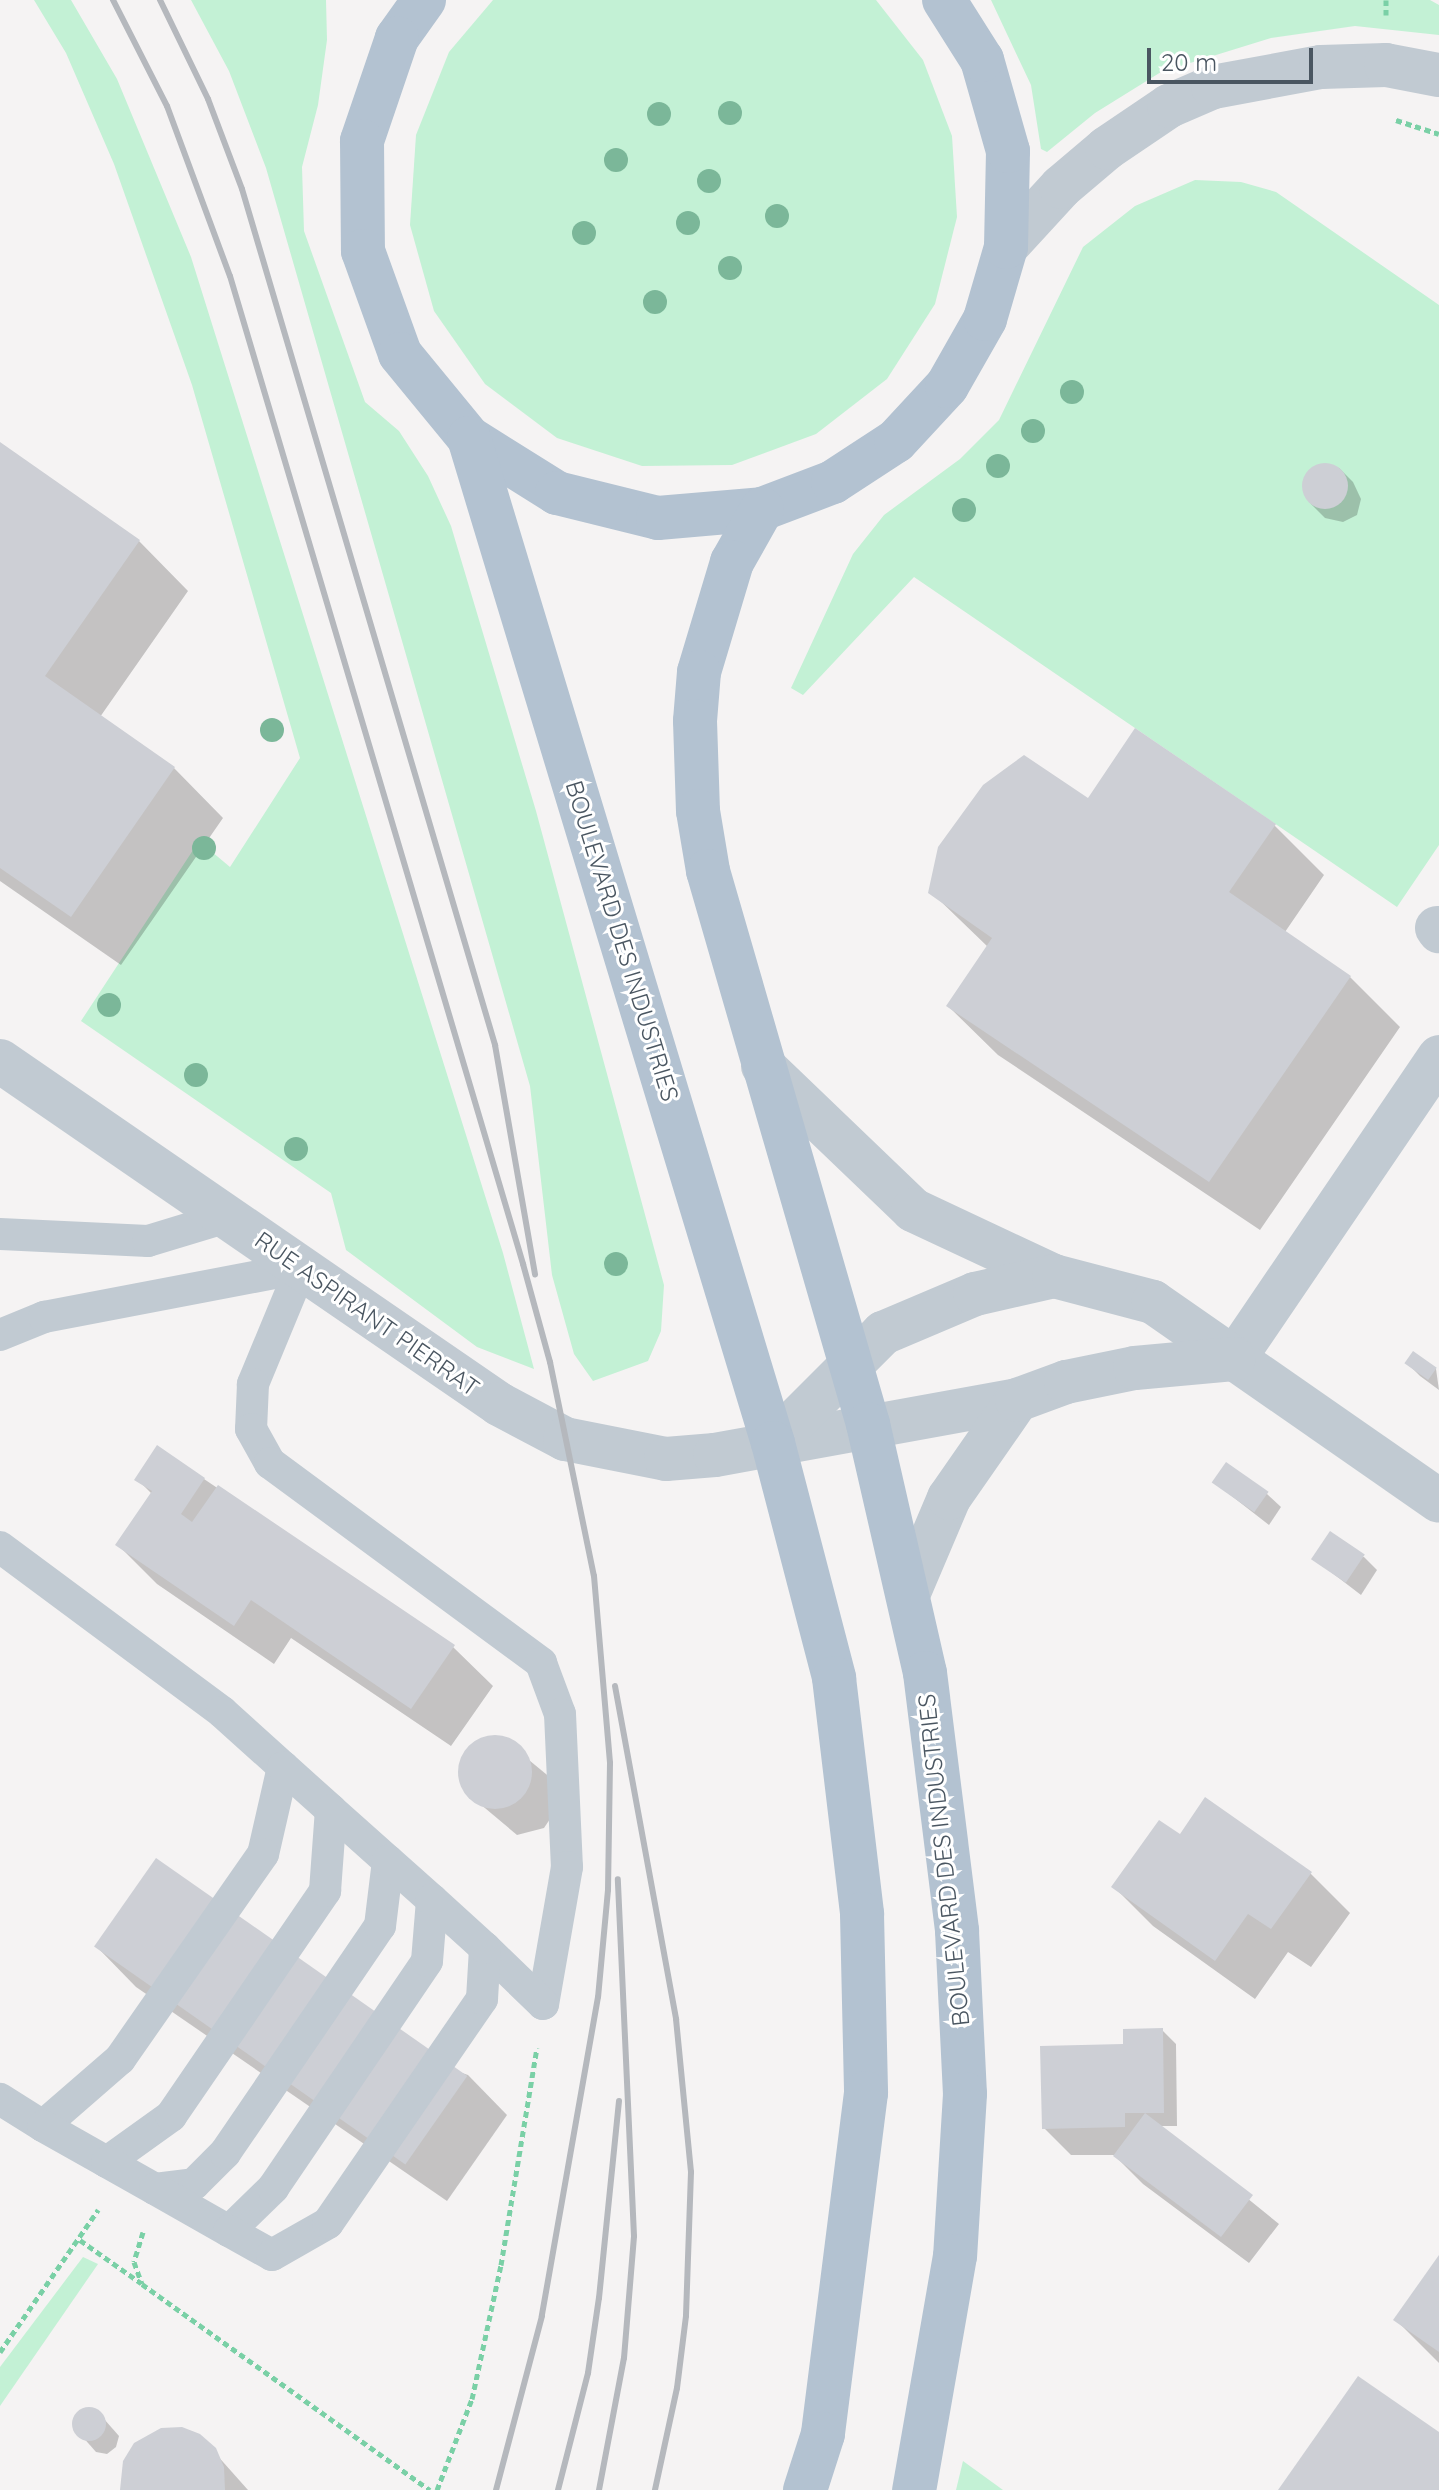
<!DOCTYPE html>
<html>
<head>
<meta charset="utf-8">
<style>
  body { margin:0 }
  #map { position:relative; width:1439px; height:2490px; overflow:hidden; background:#f5f3f3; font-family:Quicksand,sans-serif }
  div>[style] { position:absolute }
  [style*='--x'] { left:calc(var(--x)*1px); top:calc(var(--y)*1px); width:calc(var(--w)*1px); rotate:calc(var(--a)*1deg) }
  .green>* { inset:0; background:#c3f1d5 }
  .shadow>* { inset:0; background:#0003 }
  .building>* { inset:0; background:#cdcfd5; transform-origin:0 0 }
  .round { border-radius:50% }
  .path>* { height:5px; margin-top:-2.5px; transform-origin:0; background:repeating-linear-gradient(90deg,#7ad0a6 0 6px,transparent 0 10px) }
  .service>* { height:32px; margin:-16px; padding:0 16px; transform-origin:16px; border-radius:16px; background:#c1cad2 }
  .minor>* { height:44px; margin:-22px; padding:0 22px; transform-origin:22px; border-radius:22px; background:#c1cad2 }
  .tertiary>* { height:44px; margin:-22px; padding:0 22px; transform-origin:22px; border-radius:22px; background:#c1cad2 }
  .primary>* { height:44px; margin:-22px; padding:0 22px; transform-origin:22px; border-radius:22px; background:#b3c2d1 }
  .rail>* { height:6px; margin:-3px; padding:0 3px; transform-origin:3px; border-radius:3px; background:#b5b8bd }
  .trees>* { width:24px; height:24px; margin:-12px; border-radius:50%; background:#7bb799 }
  span { translate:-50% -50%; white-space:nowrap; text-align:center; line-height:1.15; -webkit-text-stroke:6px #fff; paint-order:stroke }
  .street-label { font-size:24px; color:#4a5661 }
  .scale { position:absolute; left:1147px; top:48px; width:166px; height:36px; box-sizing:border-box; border:4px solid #4a5661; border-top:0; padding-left:10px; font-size:24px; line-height:28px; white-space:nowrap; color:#4a5661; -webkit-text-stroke:6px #fff; paint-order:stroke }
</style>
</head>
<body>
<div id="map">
  <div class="green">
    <div style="clip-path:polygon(34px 0,71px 0,117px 79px,191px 257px,503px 1253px,534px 1369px,477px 1347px,346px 1250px,331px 1193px,81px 1021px,199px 841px,230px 867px,300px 758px,192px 385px,114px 164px,66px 53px)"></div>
    <div style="clip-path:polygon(191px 0,326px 0,327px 40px,318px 105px,302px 167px,304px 231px,365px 402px,399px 431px,428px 476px,451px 526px,536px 811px,664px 1285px,661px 1331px,648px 1361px,593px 1381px,574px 1354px,552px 1275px,530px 1086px,266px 168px,229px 71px)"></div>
    <div style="clip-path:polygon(493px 0,876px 0,923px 60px,952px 136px,957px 217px,935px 304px,887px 379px,816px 434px,732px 465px,642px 466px,557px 438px,485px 384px,434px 311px,410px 225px,416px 135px,449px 52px)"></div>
    <div style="clip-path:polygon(991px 0,1430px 0,1439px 5px,1439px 35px,1355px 26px,1271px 38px,1161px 72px,1095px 113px,1047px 152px,1041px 149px,1031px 85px)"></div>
    <div style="clip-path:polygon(1195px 180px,1241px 182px,1276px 192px,1439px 305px,1439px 845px,1397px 907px,914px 577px,803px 695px,791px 688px,853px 554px,884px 515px,960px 459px,999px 420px,1083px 247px,1135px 206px)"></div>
    <div style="clip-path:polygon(83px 2257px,98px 2264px,0 2406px,0 2367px)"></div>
    <div style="clip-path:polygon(963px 2461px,1003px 2490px,956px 2490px)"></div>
  </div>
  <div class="shadow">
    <div style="clip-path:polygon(0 445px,139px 541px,188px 591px,100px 717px,174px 768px,223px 818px,121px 965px,0 881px)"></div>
    <div style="clip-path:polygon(1322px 465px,1339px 468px,1353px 482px,1361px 499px,1357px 515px,1343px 522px,1325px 518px,1311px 504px,1304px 489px,1308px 473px)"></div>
    <div style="clip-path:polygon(1088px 800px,1274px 825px,1324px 875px,1285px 932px,1350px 977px,1400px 1027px,1260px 1230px,998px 1055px,948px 1006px,988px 947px,931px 892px)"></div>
    <div style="clip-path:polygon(1407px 1363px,1436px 1369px,1439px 1390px,1420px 1376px)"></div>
    <div style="clip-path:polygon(137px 1479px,204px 1479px,453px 1647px,493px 1686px,451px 1746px,291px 1638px,274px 1664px,157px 1584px,118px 1545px,152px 1494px)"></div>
    <div style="clip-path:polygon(1215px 1483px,1267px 1494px,1281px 1507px,1269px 1525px)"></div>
    <div style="clip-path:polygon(1364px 1557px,1377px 1570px,1361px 1595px,1314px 1559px)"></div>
    <div style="clip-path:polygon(501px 1737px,552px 1779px,558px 1807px,544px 1828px,517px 1835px,467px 1793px,461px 1766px,474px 1743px)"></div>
    <div style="clip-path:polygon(1181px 1837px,1310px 1873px,1350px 1913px,1311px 1967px,1288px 1952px,1255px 1999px,1153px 1926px,1114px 1887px)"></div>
    <div style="clip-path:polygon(97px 1947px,468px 2075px,507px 2115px,447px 2201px,136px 1987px)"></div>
    <div style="clip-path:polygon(1162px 2030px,1176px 2044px,1177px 2126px,1158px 2126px,1279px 2224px,1249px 2263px,1143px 2184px,1114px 2155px,1071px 2155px,1044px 2128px,1122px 2046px)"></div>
    <div style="clip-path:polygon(1439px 2259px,1439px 2363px,1396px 2320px)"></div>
    <div style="clip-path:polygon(86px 2409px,97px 2411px,119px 2436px,116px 2447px,107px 2454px,96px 2452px,74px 2427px,77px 2416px)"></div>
    <div style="clip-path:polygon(199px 2435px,248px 2490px,122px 2490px,122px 2471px,142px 2439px)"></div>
  </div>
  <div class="building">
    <div style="clip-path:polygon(0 442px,140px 540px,45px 676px,175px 767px,71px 917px,0 868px)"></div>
    <div class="round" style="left:1302px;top:463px;width:46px;height:46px"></div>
    <div style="clip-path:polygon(1135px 728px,1276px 824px,1229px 892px,1351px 976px,1209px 1182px,946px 1006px,992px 938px,928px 893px,938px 847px,983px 785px,1024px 755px,1088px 798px)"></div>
    <div style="left:1413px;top:1351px;width:29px;height:15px;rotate:35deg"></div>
    <div style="clip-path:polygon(157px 1445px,205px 1478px,181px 1514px,192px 1522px,218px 1485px,455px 1645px,411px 1709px,251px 1600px,234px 1626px,115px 1545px,152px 1491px,134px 1480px)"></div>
    <div style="left:1226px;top:1462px;width:52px;height:25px;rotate:35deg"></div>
    <div style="left:1330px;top:1531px;width:42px;height:34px;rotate:34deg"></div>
    <div class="round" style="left:458px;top:1735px;width:74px;height:74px"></div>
    <div style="clip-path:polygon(1205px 1797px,1312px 1872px,1271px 1929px,1248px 1914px,1215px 1961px,1111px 1887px,1159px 1820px,1180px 1834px)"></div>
    <div style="left:156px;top:1858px;width:380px;height:108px;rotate:35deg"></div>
    <div style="clip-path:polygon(1163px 2028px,1164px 2113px,1145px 2113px,1253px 2195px,1221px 2237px,1113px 2156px,1145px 2113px,1125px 2113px,1125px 2127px,1042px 2129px,1040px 2046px,1123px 2044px,1123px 2029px)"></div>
    <div style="clip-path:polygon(1439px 2255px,1439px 2352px,1393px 2320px)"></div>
    <div style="clip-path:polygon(1358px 2376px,1439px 2432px,1439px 2490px,1278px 2490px)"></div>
    <div class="round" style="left:72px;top:2407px;width:34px;height:34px"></div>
    <div style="clip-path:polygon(182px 2427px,200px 2434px,216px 2448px,224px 2467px,225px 2490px,120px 2490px,123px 2461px,134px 2443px,161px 2428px)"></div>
  </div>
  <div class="path">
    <div style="--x:1386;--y:15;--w:15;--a:-90"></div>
    <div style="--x:1396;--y:120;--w:45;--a:18"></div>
    <div style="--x:143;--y:2232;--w:31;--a:107"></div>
    <div style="--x:134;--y:2262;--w:23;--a:70"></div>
    <div style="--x:142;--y:2284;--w:354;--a:35.6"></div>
    <div style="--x:80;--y:2240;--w:75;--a:35.2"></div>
    <div style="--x:0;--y:2352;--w:173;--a:-55.4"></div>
    <div style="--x:437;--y:2490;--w:97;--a:-69"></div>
    <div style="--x:472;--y:2399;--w:137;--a:-77.8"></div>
    <div style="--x:501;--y:2265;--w:220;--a:-80.6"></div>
  </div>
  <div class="service">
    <div style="--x:0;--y:1234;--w:148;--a:2.7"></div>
    <div style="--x:148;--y:1241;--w:83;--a:-16.9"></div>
    <div style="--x:0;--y:1335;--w:48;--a:-22.2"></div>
    <div style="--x:44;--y:1317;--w:262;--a:-10.8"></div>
    <div style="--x:301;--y:1268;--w:126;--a:112.5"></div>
    <div style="--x:253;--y:1384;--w:45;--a:92.5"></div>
    <div style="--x:251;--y:1429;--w:39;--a:61"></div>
    <div style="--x:270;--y:1463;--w:337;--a:36.4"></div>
    <div style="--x:541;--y:1663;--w:54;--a:69.6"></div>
    <div style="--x:560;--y:1714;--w:153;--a:87.4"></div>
    <div style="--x:567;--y:1867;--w:139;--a:99.9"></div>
    <div style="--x:543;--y:2004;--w:81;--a:-136"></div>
    <div style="--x:0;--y:1547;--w:277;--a:36.6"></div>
    <div style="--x:222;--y:1712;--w:82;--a:42"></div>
    <div style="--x:283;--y:1767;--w:89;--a:102.9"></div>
    <div style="--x:263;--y:1854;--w:250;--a:124.9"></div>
    <div style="--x:120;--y:2059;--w:102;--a:139"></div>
    <div style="--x:43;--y:2126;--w:51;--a:-147.9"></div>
    <div style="--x:43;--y:2126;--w:73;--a:29.4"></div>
    <div style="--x:107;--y:2162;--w:79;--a:-35.7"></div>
    <div style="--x:171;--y:2116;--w:273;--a:-55.6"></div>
    <div style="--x:325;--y:1891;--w:81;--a:-85.8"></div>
    <div style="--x:331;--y:1810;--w:64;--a:-138.1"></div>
    <div style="--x:107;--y:2162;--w:55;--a:29.4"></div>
    <div style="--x:155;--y:2189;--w:39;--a:-7"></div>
    <div style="--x:194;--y:2184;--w:44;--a:-45"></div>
    <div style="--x:225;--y:2153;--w:275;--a:-55.7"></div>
    <div style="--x:380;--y:1926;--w:65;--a:-83"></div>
    <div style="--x:388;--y:1861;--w:76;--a:-138.2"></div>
    <div style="--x:155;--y:2189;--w:85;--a:29.6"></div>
    <div style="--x:229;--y:2231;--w:62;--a:-44.3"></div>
    <div style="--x:273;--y:2188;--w:274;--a:-55.8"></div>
    <div style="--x:427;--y:1961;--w:61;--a:-85.3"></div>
    <div style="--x:432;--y:1900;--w:59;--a:-138.4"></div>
    <div style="--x:229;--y:2231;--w:49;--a:29.2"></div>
    <div style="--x:272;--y:2255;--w:64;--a:-29.7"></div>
    <div style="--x:328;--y:2223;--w:272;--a:-55.5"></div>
    <div style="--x:482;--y:1999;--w:51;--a:-86.6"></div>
    <div style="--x:485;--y:1948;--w:72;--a:-137.8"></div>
  </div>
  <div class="minor">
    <div style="--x:1437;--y:928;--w:4;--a:56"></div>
    <div style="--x:0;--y:1061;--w:606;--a:34.5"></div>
    <div style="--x:499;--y:1404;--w:75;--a:27.9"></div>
    <div style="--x:565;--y:1439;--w:103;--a:11.2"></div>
    <div style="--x:666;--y:1459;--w:49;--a:-4.7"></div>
    <div style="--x:715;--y:1455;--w:307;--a:-10.3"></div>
    <div style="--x:763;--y:1066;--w:208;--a:43.8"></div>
    <div style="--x:913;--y:1210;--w:156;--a:25.1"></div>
    <div style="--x:1234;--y:1359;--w:365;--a:-55.8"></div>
    <div style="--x:773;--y:1443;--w:156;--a:-45"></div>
    <div style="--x:883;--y:1333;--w:100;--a:-23"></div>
    <div style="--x:975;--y:1294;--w:81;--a:-12.8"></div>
    <div style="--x:1054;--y:1276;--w:102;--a:14.7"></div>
    <div style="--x:1153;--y:1302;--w:348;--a:34.8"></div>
    <div style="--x:910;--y:1590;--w:100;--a:-67"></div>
    <div style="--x:949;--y:1498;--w:119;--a:-55.2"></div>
    <div style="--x:1017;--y:1400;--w:52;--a:-20.2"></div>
    <div style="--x:1066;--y:1382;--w:70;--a:-11.5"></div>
    <div style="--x:1135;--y:1368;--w:99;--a:-5.2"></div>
  </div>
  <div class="tertiary">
    <div style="--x:1006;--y:247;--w:81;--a:-47.5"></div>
    <div style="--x:1061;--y:187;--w:60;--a:-40.3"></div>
    <div style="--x:1107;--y:148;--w:75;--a:-34.1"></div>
    <div style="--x:1169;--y:106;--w:48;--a:-23.4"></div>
    <div style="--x:1213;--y:87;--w:110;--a:-10.5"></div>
    <div style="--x:1321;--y:67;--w:65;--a:-1.8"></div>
    <div style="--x:1386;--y:65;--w:54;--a:10.7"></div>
  </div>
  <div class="primary">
    <div style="--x:424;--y:0;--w:47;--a:125.4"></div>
    <div style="--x:397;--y:38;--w:109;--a:108.8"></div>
    <div style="--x:362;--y:141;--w:110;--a:89.5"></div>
    <div style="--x:363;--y:251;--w:109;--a:70.2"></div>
    <div style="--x:400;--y:354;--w:109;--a:50.6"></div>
    <div style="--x:469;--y:438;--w:104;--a:32"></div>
    <div style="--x:557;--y:493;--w:104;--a:13.9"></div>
    <div style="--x:658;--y:518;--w:104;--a:-4.9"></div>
    <div style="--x:762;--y:509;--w:76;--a:-20.8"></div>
    <div style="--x:833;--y:482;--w:75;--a:-33.1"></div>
    <div style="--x:896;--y:441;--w:75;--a:-47.2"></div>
    <div style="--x:947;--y:386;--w:77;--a:-60.4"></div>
    <div style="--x:985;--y:319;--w:75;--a:-73.7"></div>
    <div style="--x:1006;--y:247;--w:96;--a:-88.8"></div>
    <div style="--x:1008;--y:151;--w:95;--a:-105.9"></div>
    <div style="--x:982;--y:60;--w:71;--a:-122.3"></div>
    <div style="--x:469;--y:438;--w:1050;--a:73.17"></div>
    <div style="--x:773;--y:1443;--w:243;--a:75.4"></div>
    <div style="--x:834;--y:1678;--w:238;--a:83.2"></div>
    <div style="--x:862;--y:1914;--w:179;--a:88.7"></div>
    <div style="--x:866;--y:2093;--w:344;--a:97.2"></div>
    <div style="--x:823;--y:2434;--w:59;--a:107.8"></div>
    <div style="--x:762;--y:509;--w:61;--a:119.5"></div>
    <div style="--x:732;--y:562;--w:115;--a:106.7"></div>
    <div style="--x:699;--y:672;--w:49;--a:94.7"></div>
    <div style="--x:695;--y:721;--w:90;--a:88.1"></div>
    <div style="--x:698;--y:811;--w:61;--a:80.5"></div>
    <div style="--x:708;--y:871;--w:576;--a:73.86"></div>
    <div style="--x:868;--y:1424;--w:255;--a:77.1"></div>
    <div style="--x:925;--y:1673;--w:260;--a:82.9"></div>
    <div style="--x:957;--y:1931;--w:163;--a:87.2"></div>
    <div style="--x:965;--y:2094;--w:162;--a:93.5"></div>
    <div style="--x:955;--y:2256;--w:238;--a:99.9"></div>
  </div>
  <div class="rail">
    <div style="--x:113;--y:0;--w:119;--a:63"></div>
    <div style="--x:167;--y:106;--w:181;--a:69.7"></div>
    <div style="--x:230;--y:276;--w:1031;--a:73.48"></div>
    <div style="--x:523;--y:1264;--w:102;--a:74.6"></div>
    <div style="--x:550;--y:1362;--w:218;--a:78.4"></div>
    <div style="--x:594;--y:1576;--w:188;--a:85.1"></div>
    <div style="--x:610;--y:1763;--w:127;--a:90.9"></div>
    <div style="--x:608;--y:1890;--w:107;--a:95.3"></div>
    <div style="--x:598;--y:1997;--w:324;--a:100"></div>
    <div style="--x:542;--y:2316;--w:180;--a:104.8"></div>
    <div style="--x:160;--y:0;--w:110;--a:64.1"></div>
    <div style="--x:208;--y:99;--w:96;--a:69.3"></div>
    <div style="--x:242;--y:189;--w:893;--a:73.53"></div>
    <div style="--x:495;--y:1045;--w:233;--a:80.1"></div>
    <div style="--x:615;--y:1686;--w:339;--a:79.6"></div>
    <div style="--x:676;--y:2019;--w:154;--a:84.4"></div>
    <div style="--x:691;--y:2172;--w:144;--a:92"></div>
    <div style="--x:686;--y:2316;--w:73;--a:97.1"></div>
    <div style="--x:677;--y:2388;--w:104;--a:102.2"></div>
    <div style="--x:558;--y:2490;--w:121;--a:-75.6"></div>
    <div style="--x:588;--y:2373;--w:76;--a:-81.7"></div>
    <div style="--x:599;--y:2298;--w:198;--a:-84.2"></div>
    <div style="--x:599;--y:2490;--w:134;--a:-79.3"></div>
    <div style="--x:624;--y:2358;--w:122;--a:-85.3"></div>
    <div style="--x:634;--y:2236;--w:357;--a:-92.6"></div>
  </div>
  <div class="trees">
    <div style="left:730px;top:113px"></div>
    <div style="left:659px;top:114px"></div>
    <div style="left:616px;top:160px"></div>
    <div style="left:709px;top:181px"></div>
    <div style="left:777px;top:216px"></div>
    <div style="left:688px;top:223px"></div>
    <div style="left:584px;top:233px"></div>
    <div style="left:730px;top:268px"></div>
    <div style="left:655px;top:302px"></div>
    <div style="left:1072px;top:392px"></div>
    <div style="left:1033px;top:431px"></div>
    <div style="left:998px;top:466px"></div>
    <div style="left:964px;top:510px"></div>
    <div style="left:272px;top:730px"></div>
    <div style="left:204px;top:848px"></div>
    <div style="left:109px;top:1005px"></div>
    <div style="left:196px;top:1075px"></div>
    <div style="left:296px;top:1149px"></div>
    <div style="left:616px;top:1264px"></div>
  </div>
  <div class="street-label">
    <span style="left:622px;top:941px;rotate:73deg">BOULEVARD DES INDUSTRIES</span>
    <span style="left:367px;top:1314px;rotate:35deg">RUE ASPIRANT PIERRAT</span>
    <span style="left:944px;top:1860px;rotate:-96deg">BOULEVARD DES INDUSTRIES</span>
  </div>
  <div class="scale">20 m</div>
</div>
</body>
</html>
